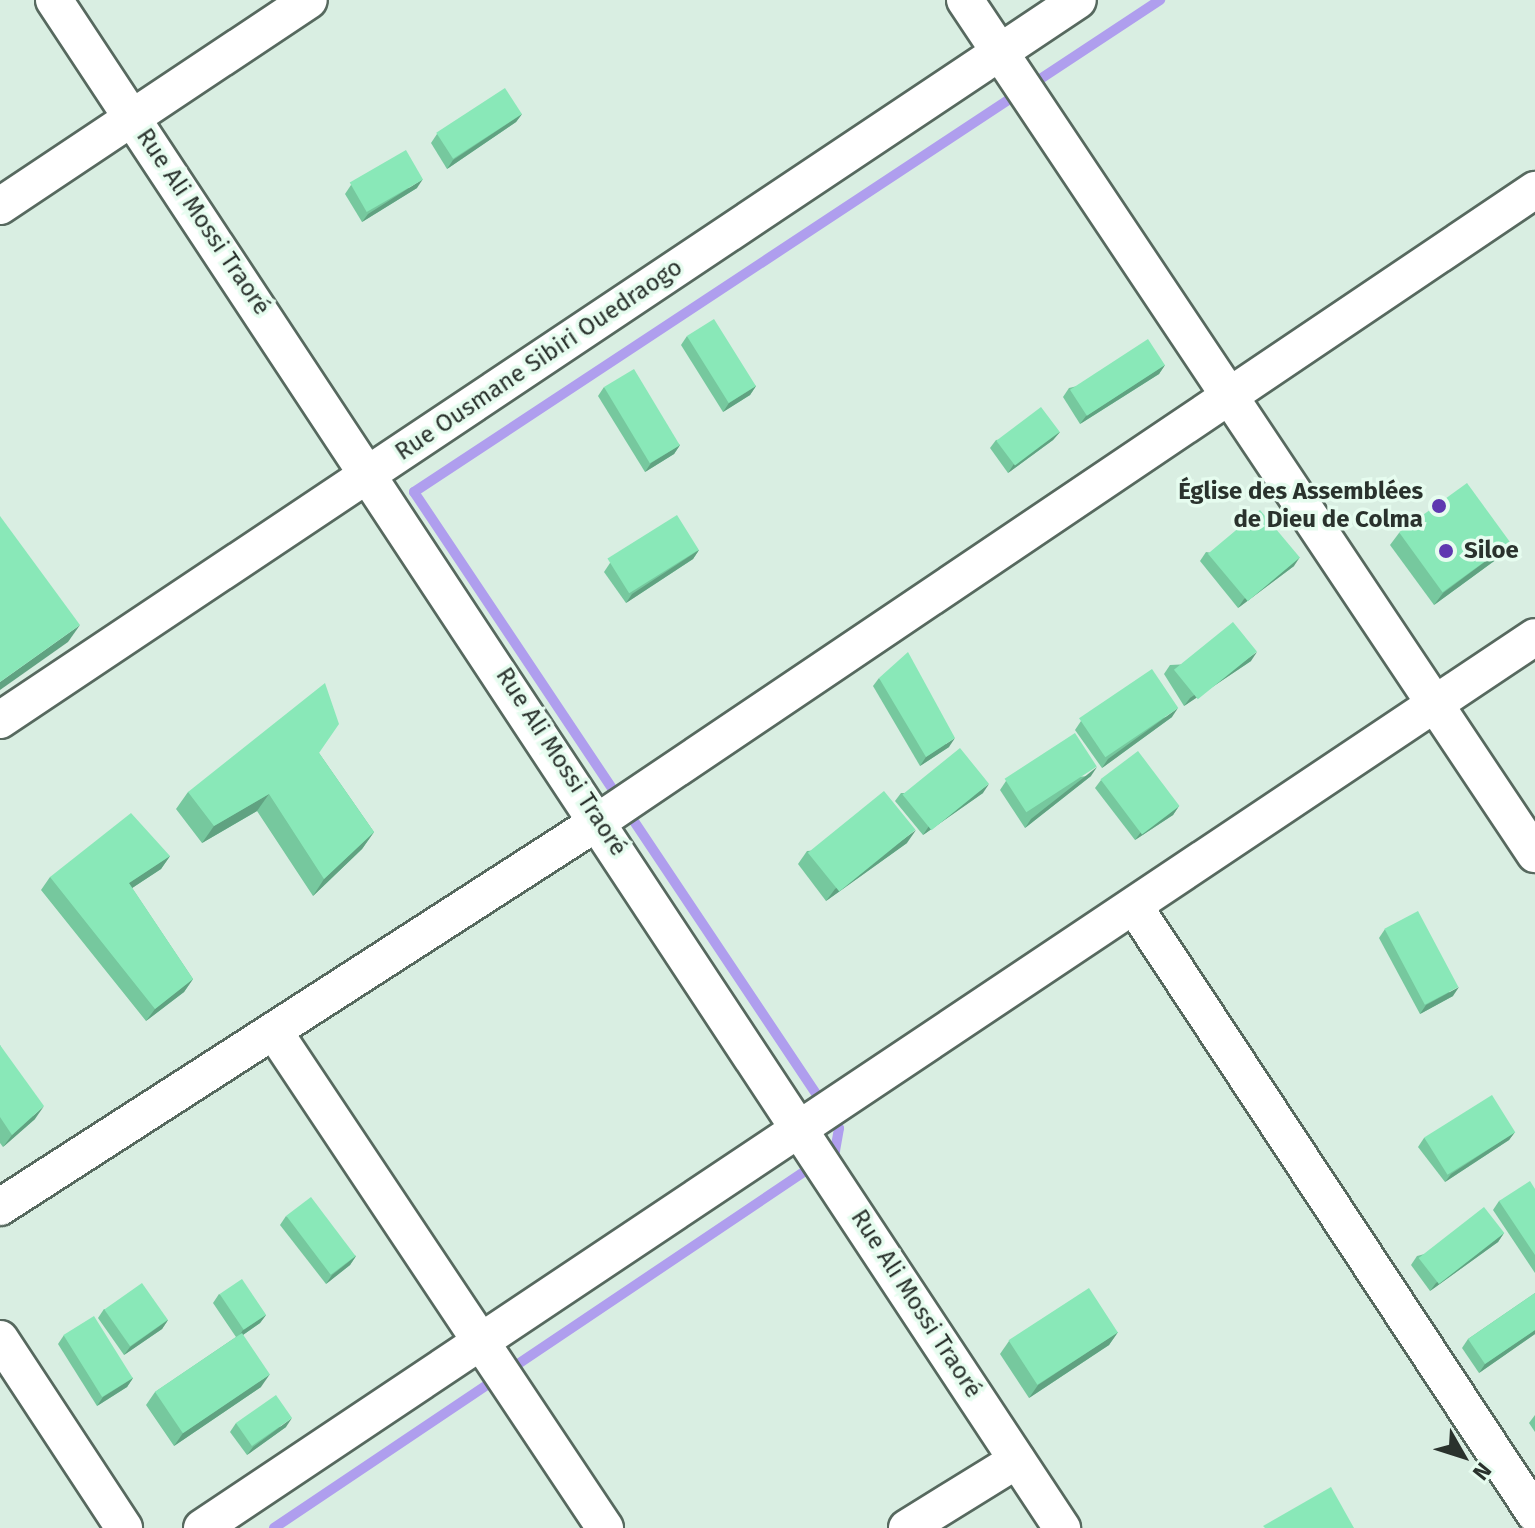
<!DOCTYPE html>
<html>
<head>
<meta charset="utf-8">
<style>
  body { margin:0 }
  #map { position:relative; width:1535px; height:1528px; overflow:hidden; background:#d9eee2; font-family:"Fira Sans",sans-serif }
  div>[style] { position:absolute }
  [style*='--x'] { left:calc(var(--x)*1px); top:calc(var(--y)*1px); width:calc(var(--w)*1px); rotate:calc(var(--a)*1deg) }
  .stream>* { height:10px; margin:-5px; padding:0 5px; transform-origin:5px; border-radius:5px; background:#af9eee }
  .roads { filter:drop-shadow(2px 0 #57695f) drop-shadow(-2px 0 #57695f) drop-shadow(0 2px #57695f) drop-shadow(0 -2px #57695f) }
  .minor>* { height:36px; margin:-18px; padding:0 18px; transform-origin:18px; border-radius:18px; background:#fff }
  .wall>* { inset:0; background:#76c89e }
  .shaded-wall>* { inset:0; background:#60a281 }
  .building>* { inset:0; background:#89e8b8; transform-origin:0 0 }
  .dots>* { width:22px; height:22px; translate:-50% -50%; box-sizing:border-box; border:4px solid #e6fcef; border-radius:50% }
  span { translate:-50% -50%; white-space:nowrap; text-align:center; line-height:1.15; -webkit-text-stroke:7px #e6fcef; paint-order:stroke }
  .street-label { font-size:24px; color:#2a322d }
  .poi-label { font-size:24px; color:#2a322d; font-weight:700 }
  .right { translate:-100% -50%; text-align:right }
  .left { translate:0 -50%; text-align:left }
  .north { position:absolute; left:1423px; top:1416px; width:80px; height:80px; -webkit-text-stroke:6px #e6fcef; paint-order:stroke; rotate:129deg; font-size:22px; font-weight:700; line-height:32px; text-align:center; color:#2a322d }
  .north::after { content:''; display:block; margin:auto; width:28px; height:36px; background:#2a322d; clip-path:polygon(50% 0,100% 100%,50% 72%,0 100%) }
</style>
</head>
<body>
<div id="map">
  <div class="stream">
    <div style="--x:274;--y:1528;--w:676;--a:-33.9"></div>
    <div style="--x:835;--y:1151;--w:23;--a:-80"></div>
    <div style="--x:839;--y:1128;--w:765;--a:-123.75"></div>
    <div style="--x:414;--y:492;--w:894;--a:-33.41"></div>
  </div>
  <div class="roads">
    <div class="minor">
      <div style="--x:54;--y:0;--w:1831;--a:56.59"></div>
      <div style="--x:965;--y:0;--w:1027;--a:56.28"></div>
      <div style="--x:0;--y:206;--w:371;--a:-33.7"></div>
      <div style="--x:0;--y:720;--w:1296;--a:-33.74"></div>
      <div style="--x:1134;--y:906;--w:728;--a:56.59"></div>
      <div style="--x:275;--y:1033;--w:595;--a:56.31"></div>
      <div style="--x:0;--y:1207;--w:713;--a:-32.8"></div>
      <div style="--x:599;--y:821;--w:1129;--a:-33.99"></div>
      <div style="--x:0;--y:1339;--w:226;--a:56.7"></div>
      <div style="--x:202;--y:1528;--w:1603;--a:-33.76"></div>
      <div style="--x:907;--y:1528;--w:129;--a:-31.7"></div>
    </div>
  </div>
  <div class="wall">
    <div style="clip-path:polygon(522px 114px,516px 122px,447px 169px,431px 143px,437px 134px)"></div>
    <div style="clip-path:polygon(351px 185px,417px 188px,362px 222px,345px 194px)"></div>
    <div style="clip-path:polygon(687px 336px,756px 386px,750px 395px,723px 412px,681px 345px)"></div>
    <div style="clip-path:polygon(1165px 365px,1159px 374px,1080px 424px,1063px 397px,1069px 388px)"></div>
    <div style="clip-path:polygon(604px 387px,680px 445px,674px 454px,645px 472px,598px 396px)"></div>
    <div style="clip-path:polygon(1060px 432px,1053px 440px,1008px 473px,990px 448px,996px 440px)"></div>
    <div style="clip-path:polygon(1399px 533px,1510px 543px,1501px 556px,1434px 605px,1390px 545px)"></div>
    <div style="clip-path:polygon(699px 550px,693px 559px,626px 603px,604px 572px,610px 563px)"></div>
    <div style="clip-path:polygon(1206px 552px,1294px 566px,1238px 608px,1200px 561px)"></div>
    <div style="clip-path:polygon(1251px 661px,1184px 706px,1164px 674px,1170px 665px)"></div>
    <div style="clip-path:polygon(879px 678px,949px 747px,920px 766px,873px 686px)"></div>
    <div style="clip-path:polygon(1172px 717px,1102px 768px,1075px 730px,1081px 721px)"></div>
    <div style="clip-path:polygon(319px 753px,374px 832px,362px 849px,313px 896px,257px 811px,202px 843px,176px 809px,188px 792px)"></div>
    <div style="clip-path:polygon(1091px 776px,1025px 828px,1000px 790px,1006px 781px)"></div>
    <div style="clip-path:polygon(1101px 780px,1179px 806px,1173px 815px,1135px 840px,1095px 788px)"></div>
    <div style="clip-path:polygon(901px 793px,983px 793px,923px 835px,895px 801px)"></div>
    <div style="clip-path:polygon(907px 843px,826px 901px,798px 864px,807px 851px)"></div>
    <div style="clip-path:polygon(170px 856px,161px 869px,132px 888px,193px 979px,184px 992px,146px 1021px,41px 890px,50px 877px)"></div>
    <div style="clip-path:polygon(1385px 929px,1453px 996px,1420px 1014px,1379px 938px)"></div>
    <div style="clip-path:polygon(0 1045px,35px 1119px,3px 1147px,0 1143px)"></div>
    <div style="clip-path:polygon(1515px 1132px,1509px 1140px,1445px 1182px,1418px 1147px,1424px 1138px)"></div>
    <div style="clip-path:polygon(1535px 1189px,1535px 1273px,1493px 1210px,1499px 1201px)"></div>
    <div style="clip-path:polygon(286px 1216px,356px 1256px,350px 1265px,326px 1284px,280px 1225px)"></div>
    <div style="clip-path:polygon(1504px 1233px,1498px 1242px,1430px 1291px,1411px 1265px,1417px 1256px)"></div>
    <div style="clip-path:polygon(1535px 1293px,1535px 1334px,1479px 1373px,1462px 1348px,1468px 1339px)"></div>
    <div style="clip-path:polygon(219px 1294px,266px 1315px,260px 1323px,243px 1335px,261px 1387px,174px 1446px,146px 1405px,155px 1392px,236px 1337px,213px 1303px)"></div>
    <div style="clip-path:polygon(104px 1309px,168px 1320px,162px 1329px,124px 1355px,98px 1318px)"></div>
    <div style="clip-path:polygon(1118px 1332px,1109px 1345px,1029px 1398px,1000px 1354px,1009px 1341px)"></div>
    <div style="clip-path:polygon(64px 1335px,133px 1378px,127px 1387px,97px 1406px,58px 1344px)"></div>
    <div style="clip-path:polygon(1535px 1415px,1535px 1432px,1529px 1423px)"></div>
    <div style="clip-path:polygon(236px 1423px,286px 1427px,247px 1455px,230px 1432px)"></div>
  </div>
  <div class="shaded-wall">
    <div style="clip-path:polygon(522px 114px,516px 122px,447px 169px,453px 160px)"></div>
    <div style="clip-path:polygon(423px 179px,417px 188px,362px 222px,368px 214px)"></div>
    <div style="clip-path:polygon(1165px 365px,1159px 374px,1080px 424px,1086px 416px)"></div>
    <div style="clip-path:polygon(756px 386px,750px 395px,723px 412px,729px 403px)"></div>
    <div style="clip-path:polygon(1060px 432px,1053px 440px,1008px 473px,1014px 464px)"></div>
    <div style="clip-path:polygon(680px 445px,674px 454px,645px 472px,651px 463px)"></div>
    <div style="clip-path:polygon(1510px 543px,1501px 556px,1434px 605px,1443px 593px)"></div>
    <div style="clip-path:polygon(699px 550px,693px 559px,626px 603px,632px 594px)"></div>
    <div style="clip-path:polygon(1300px 557px,1294px 566px,1238px 608px,1244px 599px)"></div>
    <div style="clip-path:polygon(80px 625px,68px 642px,0 690px,0 682px)"></div>
    <div style="clip-path:polygon(1257px 652px,1251px 661px,1184px 706px,1190px 698px)"></div>
    <div style="clip-path:polygon(1178px 708px,1172px 717px,1102px 768px,1108px 759px)"></div>
    <div style="clip-path:polygon(955px 738px,949px 747px,920px 766px,926px 757px)"></div>
    <div style="clip-path:polygon(1097px 767px,1091px 776px,1025px 828px,1031px 819px)"></div>
    <div style="clip-path:polygon(989px 784px,983px 793px,923px 835px,929px 826px)"></div>
    <div style="clip-path:polygon(269px 794px,257px 811px,202px 843px,214px 826px)"></div>
    <div style="clip-path:polygon(1179px 806px,1173px 815px,1135px 840px,1141px 832px)"></div>
    <div style="clip-path:polygon(916px 830px,907px 843px,826px 901px,835px 889px)"></div>
    <div style="clip-path:polygon(374px 832px,362px 849px,313px 896px,324px 879px)"></div>
    <div style="clip-path:polygon(170px 856px,161px 869px,120px 896px,129px 883px)"></div>
    <div style="clip-path:polygon(193px 979px,184px 992px,146px 1021px,155px 1009px)"></div>
    <div style="clip-path:polygon(1459px 987px,1453px 996px,1420px 1014px,1426px 1005px)"></div>
    <div style="clip-path:polygon(44px 1106px,35px 1119px,3px 1147px,12px 1135px)"></div>
    <div style="clip-path:polygon(1515px 1132px,1509px 1140px,1445px 1182px,1451px 1174px)"></div>
    <div style="clip-path:polygon(1504px 1233px,1498px 1242px,1430px 1291px,1436px 1283px)"></div>
    <div style="clip-path:polygon(356px 1256px,350px 1265px,326px 1284px,332px 1275px)"></div>
    <div style="clip-path:polygon(266px 1315px,260px 1323px,237px 1339px,243px 1330px)"></div>
    <div style="clip-path:polygon(168px 1320px,162px 1329px,124px 1355px,130px 1347px)"></div>
    <div style="clip-path:polygon(1535px 1330px,1535px 1334px,1479px 1373px,1485px 1364px)"></div>
    <div style="clip-path:polygon(1118px 1332px,1109px 1345px,1029px 1398px,1038px 1385px)"></div>
    <div style="clip-path:polygon(270px 1374px,261px 1387px,174px 1446px,183px 1433px)"></div>
    <div style="clip-path:polygon(133px 1378px,127px 1387px,97px 1406px,103px 1397px)"></div>
    <div style="clip-path:polygon(292px 1418px,286px 1427px,247px 1455px,253px 1447px)"></div>
  </div>
  <div class="building">
    <div style="left:505px;top:88px;width:31px;height:82px;rotate:57deg"></div>
    <div style="left:406px;top:150px;width:34px;height:65px;rotate:60deg"></div>
    <div style="left:714px;top:319px;width:79px;height:32px;rotate:58deg"></div>
    <div style="left:1148px;top:339px;width:31px;height:93px;rotate:57deg"></div>
    <div style="left:634px;top:369px;width:89px;height:35px;rotate:59deg"></div>
    <div style="left:1041px;top:407px;width:31px;height:56px;rotate:53deg"></div>
    <div style="left:1467px;top:483px;width:74px;height:84px;rotate:54deg"></div>
    <div style="left:1260px;top:510px;width:62px;height:68px;rotate:50deg"></div>
    <div style="left:677px;top:515px;width:41px;height:82px;rotate:58deg"></div>
    <div style="clip-path:polygon(0 516px,80px 625px,0 682px)"></div>
    <div style="left:1233px;top:622px;width:38px;height:76px;rotate:51deg"></div>
    <div style="clip-path:polygon(908px 652px,955px 738px,926px 757px,879px 678px)"></div>
    <div style="left:1152px;top:669px;width:47px;height:88px;rotate:56deg"></div>
    <div style="clip-path:polygon(325px 683px,339px 724px,319px 753px,374px 832px,324px 879px,269px 794px,214px 826px,188px 792px)"></div>
    <div style="left:1075px;top:733px;width:40px;height:84px;rotate:57deg"></div>
    <div style="left:960px;top:748px;width:46px;height:74px;rotate:51deg"></div>
    <div style="left:1138px;top:751px;width:69px;height:47px;rotate:53deg"></div>
    <div style="left:884px;top:791px;width:50px;height:98px;rotate:51deg"></div>
    <div style="clip-path:polygon(131px 813px,170px 856px,129px 883px,193px 979px,155px 1009px,50px 877px)"></div>
    <div style="left:1418px;top:911px;width:86px;height:38px;rotate:62deg"></div>
    <div style="clip-path:polygon(0 1045px,44px 1106px,12px 1135px,0 1117px)"></div>
    <div style="left:1492px;top:1095px;width:44px;height:80px;rotate:58deg"></div>
    <div style="clip-path:polygon(1530px 1181px,1535px 1189px,1535px 1255px,1499px 1201px)"></div>
    <div style="left:311px;top:1197px;width:74px;height:31px;rotate:53deg"></div>
    <div style="left:1484px;top:1207px;width:33px;height:83px;rotate:52deg"></div>
    <div style="left:242px;top:1279px;width:43px;height:27px;rotate:56deg"></div>
    <div style="left:142px;top:1283px;width:45px;height:46px;rotate:55deg"></div>
    <div style="left:1089px;top:1288px;width:53px;height:96px;rotate:57deg"></div>
    <div style="clip-path:polygon(1535px 1293px,1535px 1330px,1485px 1364px,1468px 1339px)"></div>
    <div style="left:94px;top:1316px;width:73px;height:36px;rotate:58deg"></div>
    <div style="left:242px;top:1333px;width:50px;height:105px;rotate:56deg"></div>
    <div style="left:276px;top:1395px;width:28px;height:49px;rotate:55deg"></div>
    <div style="clip-path:polygon(1331px 1487px,1354px 1528px,1265px 1528px,1263px 1526px)"></div>
  </div>
  <div class="dots">
    <div style="left:1439px;top:506px;background:#5f38b0"></div>
    <div style="left:1446px;top:551px;background:#5f38b0"></div>
  </div>
  <div class="street-label">
    <span style="left:203px;top:222px;rotate:56deg">Rue Ali Mossi Traoré</span>
    <span style="left:539px;top:360px;rotate:-34deg">Rue Ousmane Sibiri Ouedraogo</span>
    <span style="left:561px;top:762px;rotate:57deg">Rue Ali Mossi Traoré</span>
    <span style="left:916px;top:1304px;rotate:57deg">Rue Ali Mossi Traoré</span>
  </div>
  <div class="poi-label">
    <span class="right" style="left:1423px;top:506px">Église des Assemblées<br>de Dieu de Colma</span>
    <span class="left" style="left:1464px;top:551px">Siloe</span>
  </div>
  <div class="north">N</div>
</div>
</body>
</html>
